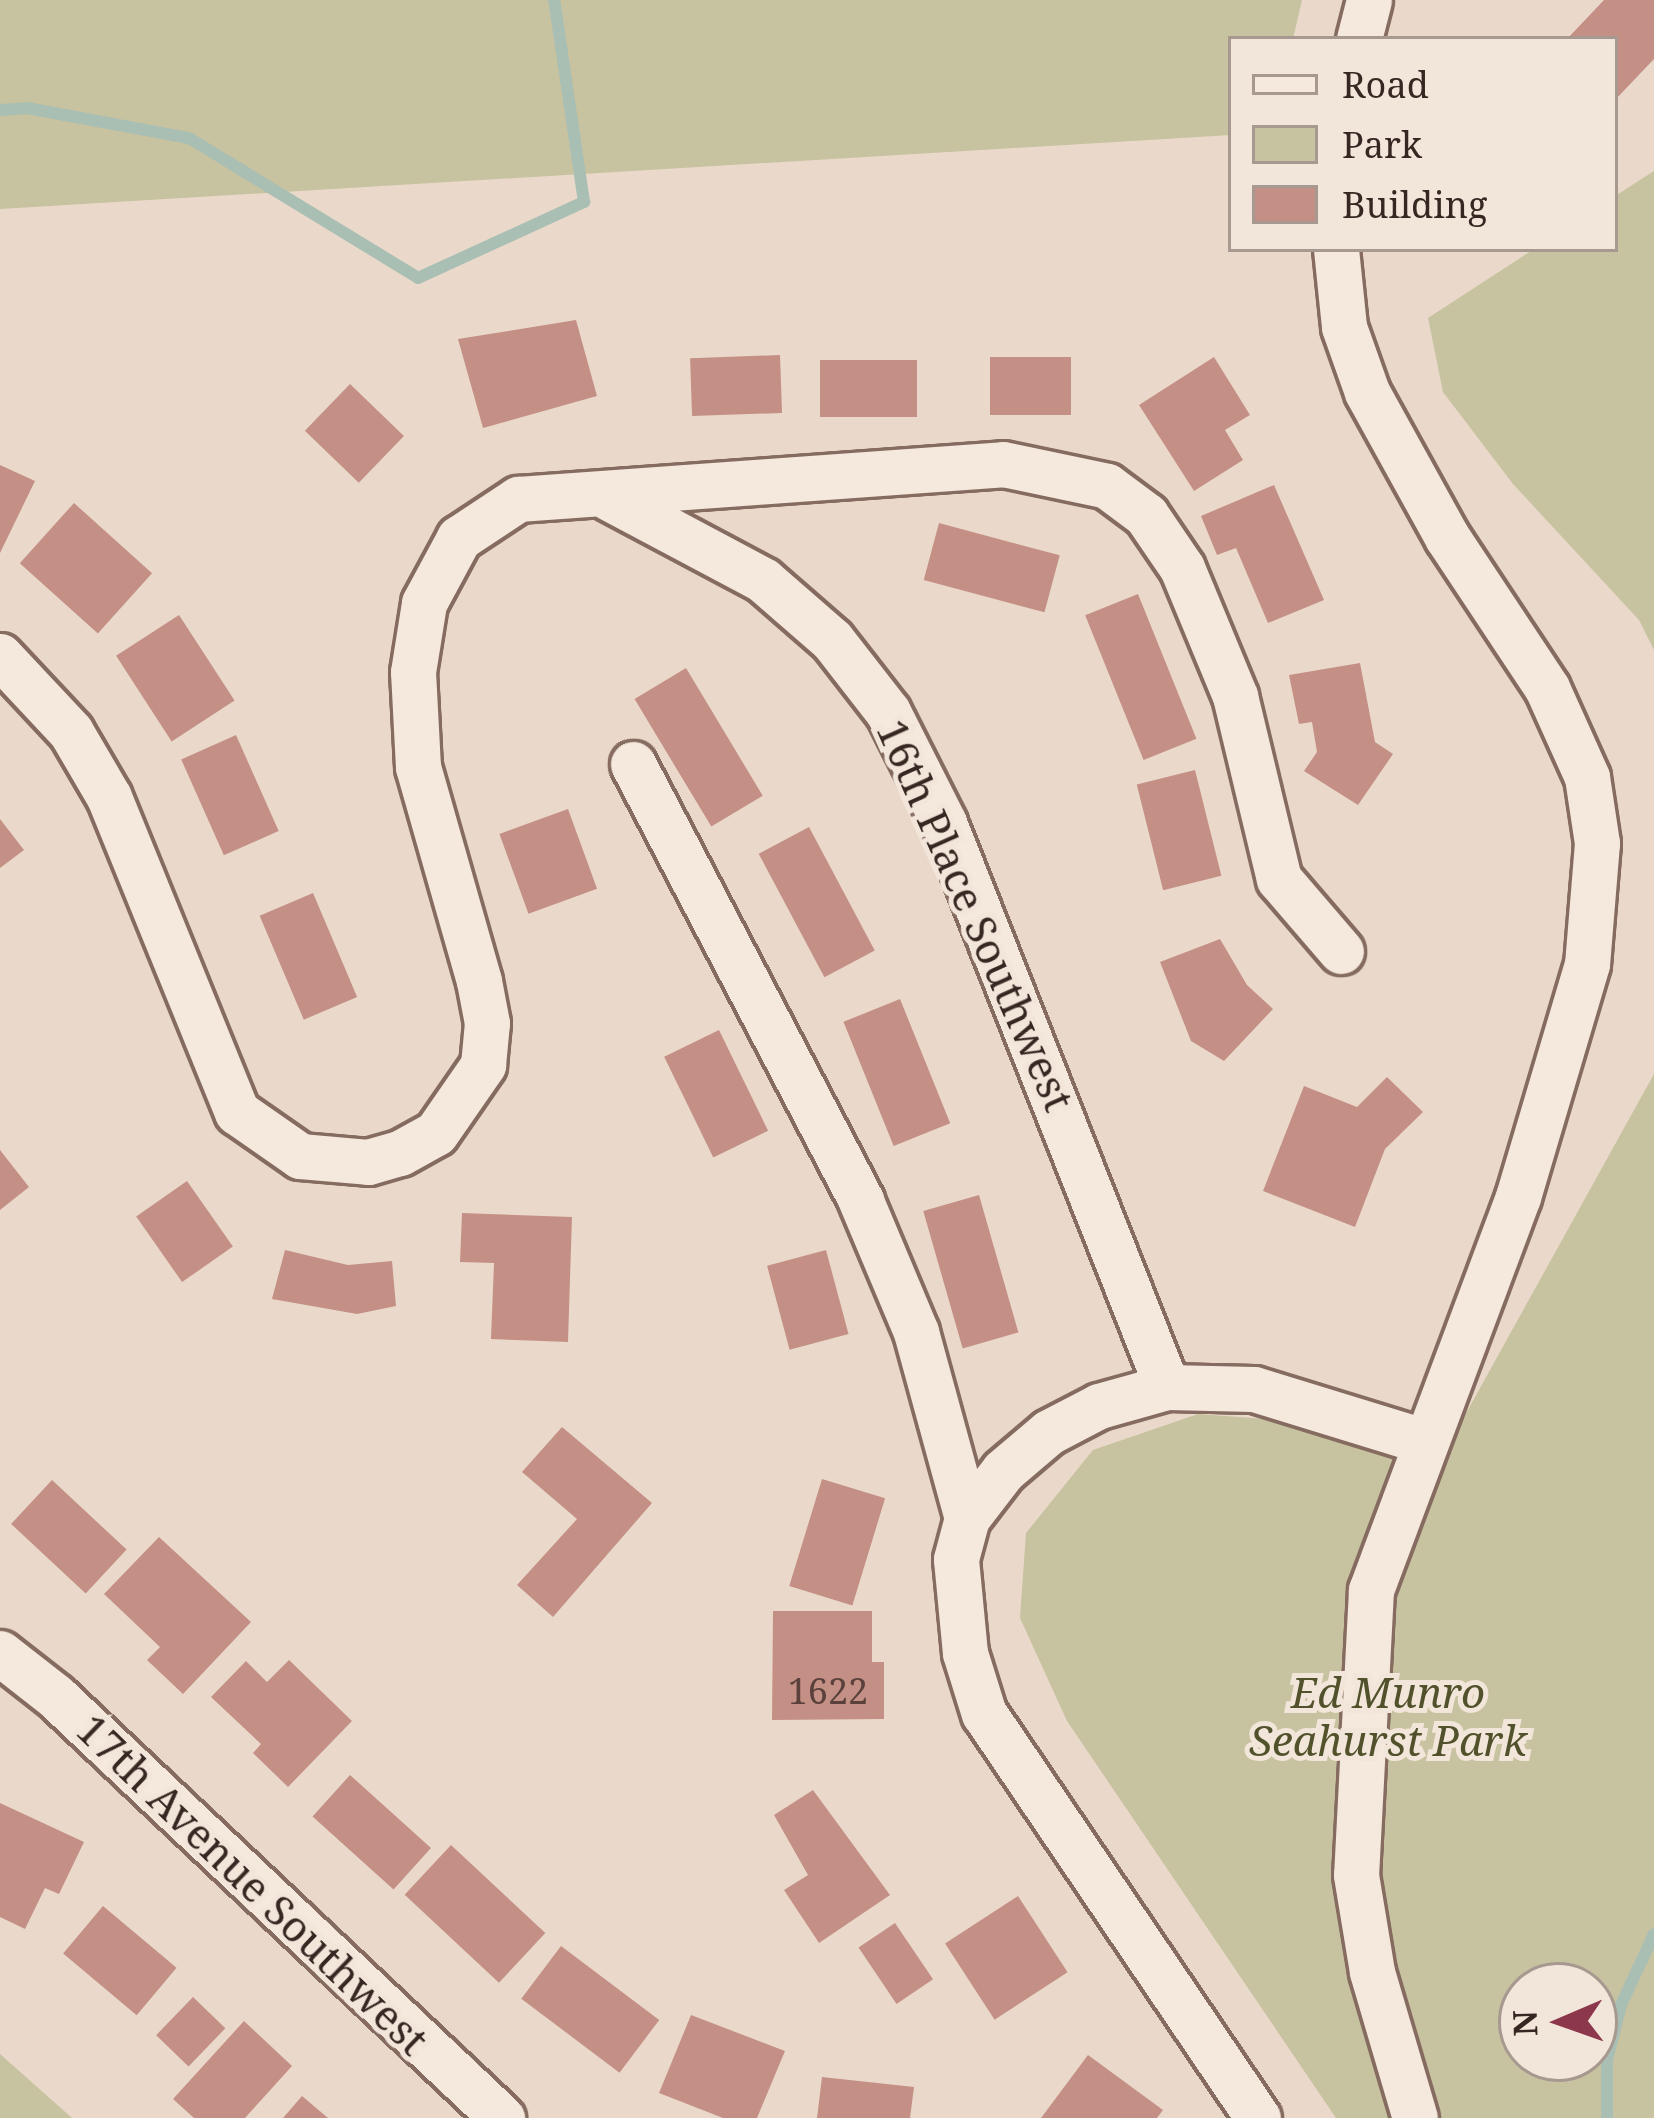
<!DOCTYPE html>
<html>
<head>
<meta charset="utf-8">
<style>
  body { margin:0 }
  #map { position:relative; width:1654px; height:2118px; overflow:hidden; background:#ead9ca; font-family:"Noto Serif",serif }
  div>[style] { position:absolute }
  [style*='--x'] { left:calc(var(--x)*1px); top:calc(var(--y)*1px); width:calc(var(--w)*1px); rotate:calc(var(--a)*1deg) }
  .green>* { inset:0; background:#c7c29f }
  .stream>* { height:12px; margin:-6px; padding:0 6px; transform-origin:6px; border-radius:6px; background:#aabfb4 }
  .building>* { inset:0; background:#c49085; transform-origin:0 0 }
  .roads { filter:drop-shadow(3px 0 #856b60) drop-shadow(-3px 0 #856b60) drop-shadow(0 3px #856b60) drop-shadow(0 -3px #856b60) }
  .minor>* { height:45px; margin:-22.5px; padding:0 22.5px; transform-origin:22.5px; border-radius:22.5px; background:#f5e8dd }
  span { translate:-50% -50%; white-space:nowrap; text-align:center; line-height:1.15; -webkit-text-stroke:10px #f2e5d9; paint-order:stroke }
  .number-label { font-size:36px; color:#5a413b }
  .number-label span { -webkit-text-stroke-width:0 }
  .street-label { font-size:42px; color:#372722 }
  .park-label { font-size:42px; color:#51512b; font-style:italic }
  .legend { position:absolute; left:1228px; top:36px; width:390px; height:216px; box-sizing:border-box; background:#f2e5d9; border:3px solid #a79990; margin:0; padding:15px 21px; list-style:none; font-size:36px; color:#372722 }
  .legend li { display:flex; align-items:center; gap:24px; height:60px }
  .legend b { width:60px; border:3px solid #a79990 }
  .north { position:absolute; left:1498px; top:1962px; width:120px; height:120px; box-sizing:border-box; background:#f2e5d9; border:3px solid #a79990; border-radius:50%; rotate:268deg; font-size:33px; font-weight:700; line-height:48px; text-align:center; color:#372722 }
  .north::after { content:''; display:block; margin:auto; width:42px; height:54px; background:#8d374c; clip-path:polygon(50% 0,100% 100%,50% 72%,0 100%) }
</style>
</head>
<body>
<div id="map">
  <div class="green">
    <div style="clip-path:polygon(0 0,1302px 0,1293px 39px,1231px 39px,1231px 135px,0 209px)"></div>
    <div style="clip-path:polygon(1654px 171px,1654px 650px,1639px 620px,1513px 484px,1443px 392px,1428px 318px,1534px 249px,1615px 249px,1615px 196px)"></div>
    <div style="clip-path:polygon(evenodd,1654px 1074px,1654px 2118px,1336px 2118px,1067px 1721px,1020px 1618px,1026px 1533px,1093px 1450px,1198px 1414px,1280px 1420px,1444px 1453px,1654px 1074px,1522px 1986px,1594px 1986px,1594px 2058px,1522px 2058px,1522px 1986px)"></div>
    <div style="clip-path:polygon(0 2054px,72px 2118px,0 2118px)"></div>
  </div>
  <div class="stream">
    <div style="--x:0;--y:110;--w:27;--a:-4"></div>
    <div style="--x:27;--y:108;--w:165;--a:10.5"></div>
    <div style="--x:189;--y:138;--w:268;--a:31.4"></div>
    <div style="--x:418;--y:278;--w:183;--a:-24.6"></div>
    <div style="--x:584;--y:202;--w:204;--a:-98.4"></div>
    <div style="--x:1607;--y:2118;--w:58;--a:-90"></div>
    <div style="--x:1607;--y:2060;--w:57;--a:-75.7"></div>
    <div style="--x:1621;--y:2005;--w:78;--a:-65.1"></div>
  </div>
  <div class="building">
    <div style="clip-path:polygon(1604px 0,1654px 0,1654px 59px,1615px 100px,1615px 39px,1567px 39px)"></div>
    <div style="clip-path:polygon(576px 320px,597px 396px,483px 428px,458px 339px)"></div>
    <div style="left:780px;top:355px;width:58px;height:90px;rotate:88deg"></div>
    <div style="left:1071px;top:357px;width:58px;height:81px;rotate:90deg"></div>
    <div style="clip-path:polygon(1214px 357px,1250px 415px,1225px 430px,1243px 460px,1194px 491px,1139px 405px)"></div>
    <div style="left:917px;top:360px;width:57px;height:97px;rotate:90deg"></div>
    <div style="left:350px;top:384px;width:75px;height:65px;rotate:44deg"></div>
    <div style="clip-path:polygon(0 465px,35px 481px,0 553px)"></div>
    <div style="clip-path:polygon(1274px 485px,1324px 600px,1268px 623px,1236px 548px,1217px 555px,1201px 516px)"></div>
    <div style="left:74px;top:503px;width:105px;height:81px;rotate:42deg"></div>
    <div style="left:939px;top:523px;width:125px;height:59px;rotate:15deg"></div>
    <div style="left:1138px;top:594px;width:156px;height:57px;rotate:68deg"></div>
    <div style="left:179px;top:615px;width:102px;height:75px;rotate:57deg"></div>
    <div style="clip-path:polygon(1360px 663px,1375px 742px,1393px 754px,1358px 805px,1304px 771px,1317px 752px,1312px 722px,1299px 724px,1289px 675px)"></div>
    <div style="left:686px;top:668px;width:149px;height:60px;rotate:59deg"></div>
    <div style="left:236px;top:735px;width:105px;height:60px;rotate:66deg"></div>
    <div style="left:1195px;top:770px;width:109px;height:60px;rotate:76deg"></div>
    <div style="left:568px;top:809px;width:85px;height:73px;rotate:70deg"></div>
    <div style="clip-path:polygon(0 819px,24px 850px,0 868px)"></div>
    <div style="left:809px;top:827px;width:140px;height:57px;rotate:62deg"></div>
    <div style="left:313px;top:893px;width:113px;height:58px;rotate:67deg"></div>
    <div style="clip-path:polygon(1220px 939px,1247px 985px,1273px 1009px,1224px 1061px,1191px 1041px,1160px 962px)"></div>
    <div style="left:900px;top:999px;width:134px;height:61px;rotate:68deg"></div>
    <div style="left:719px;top:1030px;width:112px;height:61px;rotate:64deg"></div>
    <div style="clip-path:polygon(1387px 1077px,1423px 1112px,1385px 1149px,1355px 1227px,1263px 1191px,1304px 1086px,1357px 1107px)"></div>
    <div style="clip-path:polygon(0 1150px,29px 1187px,0 1210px)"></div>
    <div style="left:187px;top:1181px;width:80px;height:62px;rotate:55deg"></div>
    <div style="left:979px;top:1195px;width:143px;height:58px;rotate:74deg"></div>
    <div style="clip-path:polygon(462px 1213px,572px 1217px,568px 1342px,491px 1339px,494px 1263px,460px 1262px)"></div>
    <div style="clip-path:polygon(285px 1250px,348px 1265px,392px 1261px,396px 1306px,357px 1314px,272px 1299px)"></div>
    <div style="left:826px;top:1250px;width:87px;height:61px;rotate:75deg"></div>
    <div style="clip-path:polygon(562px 1427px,652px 1503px,553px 1617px,517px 1585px,577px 1519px,522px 1472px)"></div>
    <div style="left:822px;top:1479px;width:66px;height:112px;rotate:17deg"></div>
    <div style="left:52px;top:1480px;width:102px;height:60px;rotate:43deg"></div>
    <div style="clip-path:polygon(159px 1537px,251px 1622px,183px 1694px,147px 1660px,160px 1647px,104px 1594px)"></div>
    <div style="clip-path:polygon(773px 1611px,872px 1611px,872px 1662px,884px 1662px,884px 1719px,772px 1720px)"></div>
    <div style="clip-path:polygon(289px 1660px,352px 1721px,288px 1787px,253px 1753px,261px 1744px,211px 1697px,246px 1661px,267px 1682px)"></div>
    <div style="left:350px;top:1775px;width:109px;height:56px;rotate:42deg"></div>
    <div style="clip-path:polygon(813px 1790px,890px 1895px,819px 1943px,784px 1890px,808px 1875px,774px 1815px)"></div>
    <div style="clip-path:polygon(0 1803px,84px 1842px,59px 1894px,45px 1888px,25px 1929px,0 1917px)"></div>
    <div style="left:451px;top:1845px;width:129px;height:68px;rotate:43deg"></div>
    <div style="left:1018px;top:1896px;width:91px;height:87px;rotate:57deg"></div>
    <div style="left:103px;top:1906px;width:96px;height:62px;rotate:40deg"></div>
    <div style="left:895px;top:1923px;width:68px;height:44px;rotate:56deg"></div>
    <div style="left:561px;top:1946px;width:123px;height:66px;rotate:37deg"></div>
    <div style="left:193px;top:1997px;width:45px;height:53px;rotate:44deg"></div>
    <div style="clip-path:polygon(691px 2015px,785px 2051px,757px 2118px,723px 2118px,659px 2093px)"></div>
    <div style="clip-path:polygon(244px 2021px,292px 2066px,245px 2118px,194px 2118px,173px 2099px)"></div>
    <div style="clip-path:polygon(1088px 2055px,1163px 2110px,1157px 2118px,1041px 2118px)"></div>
    <div style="clip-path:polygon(822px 2077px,914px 2087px,910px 2118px,817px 2118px)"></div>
    <div style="clip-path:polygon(302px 2096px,328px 2118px,283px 2118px)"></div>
  </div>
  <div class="roads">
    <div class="minor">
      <div style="--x:1359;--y:39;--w:40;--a:-75.6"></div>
      <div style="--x:1336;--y:249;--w:78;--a:84.1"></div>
      <div style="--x:1344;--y:327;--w:69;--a:70.5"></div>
      <div style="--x:1367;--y:392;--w:166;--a:61.1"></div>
      <div style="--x:1447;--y:537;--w:181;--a:56.5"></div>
      <div style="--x:1547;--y:688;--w:98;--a:65.8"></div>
      <div style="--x:1587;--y:777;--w:67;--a:81.4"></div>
      <div style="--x:1597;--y:843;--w:121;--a:94.7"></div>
      <div style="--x:1587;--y:964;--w:243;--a:106.5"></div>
      <div style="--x:1518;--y:1197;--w:420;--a:110.5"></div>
      <div style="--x:1371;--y:1590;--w:285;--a:93"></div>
      <div style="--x:1356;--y:1875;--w:98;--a:80.6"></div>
      <div style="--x:1372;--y:1972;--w:152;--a:73.6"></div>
      <div style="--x:609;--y:498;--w:174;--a:28"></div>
      <div style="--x:763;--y:580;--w:91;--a:41"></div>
      <div style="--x:832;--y:640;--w:91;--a:52.1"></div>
      <div style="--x:888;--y:712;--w:124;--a:63.2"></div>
      <div style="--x:944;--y:823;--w:606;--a:68.43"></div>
      <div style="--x:0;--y:656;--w:104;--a:46.9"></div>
      <div style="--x:71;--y:732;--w:75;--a:59.7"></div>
      <div style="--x:109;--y:797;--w:340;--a:67.9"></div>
      <div style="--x:237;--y:1112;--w:77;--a:34.9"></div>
      <div style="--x:300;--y:1156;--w:68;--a:5"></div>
      <div style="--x:368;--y:1162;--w:33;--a:-16"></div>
      <div style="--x:400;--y:1153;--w:41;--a:-29.1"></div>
      <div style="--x:436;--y:1133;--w:83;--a:-55.3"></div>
      <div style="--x:483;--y:1065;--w:42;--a:-84.6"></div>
      <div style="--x:487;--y:1023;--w:43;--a:-100.8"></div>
      <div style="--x:479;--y:981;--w:223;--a:-105.9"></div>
      <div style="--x:418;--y:767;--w:95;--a:-93"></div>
      <div style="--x:413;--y:672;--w:70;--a:-80.9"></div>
      <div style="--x:424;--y:603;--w:74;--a:-61.7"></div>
      <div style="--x:459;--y:538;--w:71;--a:-33.5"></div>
      <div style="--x:518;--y:499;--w:486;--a:-4.1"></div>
      <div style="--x:1003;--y:464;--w:106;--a:11.9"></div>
      <div style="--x:1107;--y:486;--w:49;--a:36.6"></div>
      <div style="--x:1146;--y:515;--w:64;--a:55.8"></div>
      <div style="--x:1182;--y:568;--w:139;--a:67.5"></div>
      <div style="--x:1235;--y:696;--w:188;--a:76.5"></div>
      <div style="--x:1279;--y:879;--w:95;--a:49.3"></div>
      <div style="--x:633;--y:764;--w:493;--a:62.4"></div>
      <div style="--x:861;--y:1201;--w:142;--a:67.2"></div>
      <div style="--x:916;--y:1332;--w:193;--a:74.7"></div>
      <div style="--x:0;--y:1653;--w:70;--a:38"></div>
      <div style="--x:55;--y:1696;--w:615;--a:43.35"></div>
      <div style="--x:1258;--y:2118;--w:488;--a:-124.1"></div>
      <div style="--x:984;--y:1714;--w:64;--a:-107.3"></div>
      <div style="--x:965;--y:1653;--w:94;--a:-95.5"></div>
      <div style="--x:956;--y:1559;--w:42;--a:-75"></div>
      <div style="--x:967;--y:1518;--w:59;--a:-52.5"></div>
      <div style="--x:1003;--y:1471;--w:60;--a:-40.3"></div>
      <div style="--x:1049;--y:1432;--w:56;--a:-27.5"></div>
      <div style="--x:1099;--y:1406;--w:71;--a:-15.6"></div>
      <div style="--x:1167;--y:1387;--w:87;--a:1.3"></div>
      <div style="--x:1254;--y:1389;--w:177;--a:17.1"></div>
    </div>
  </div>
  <div class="number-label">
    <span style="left:828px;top:1691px">1622</span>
  </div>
  <div class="street-label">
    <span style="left:976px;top:915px;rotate:66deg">16th Place Southwest</span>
    <span style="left:253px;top:1884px;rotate:44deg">17th Avenue Southwest</span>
  </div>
  <div class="park-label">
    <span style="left:1388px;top:1716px">Ed Munro<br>Seahurst Park</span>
  </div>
  <ul class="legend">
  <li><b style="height:15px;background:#f5e8dd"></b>Road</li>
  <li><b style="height:33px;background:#c7c29f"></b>Park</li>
  <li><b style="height:33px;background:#c49085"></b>Building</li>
  </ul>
  <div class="north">N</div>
</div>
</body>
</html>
